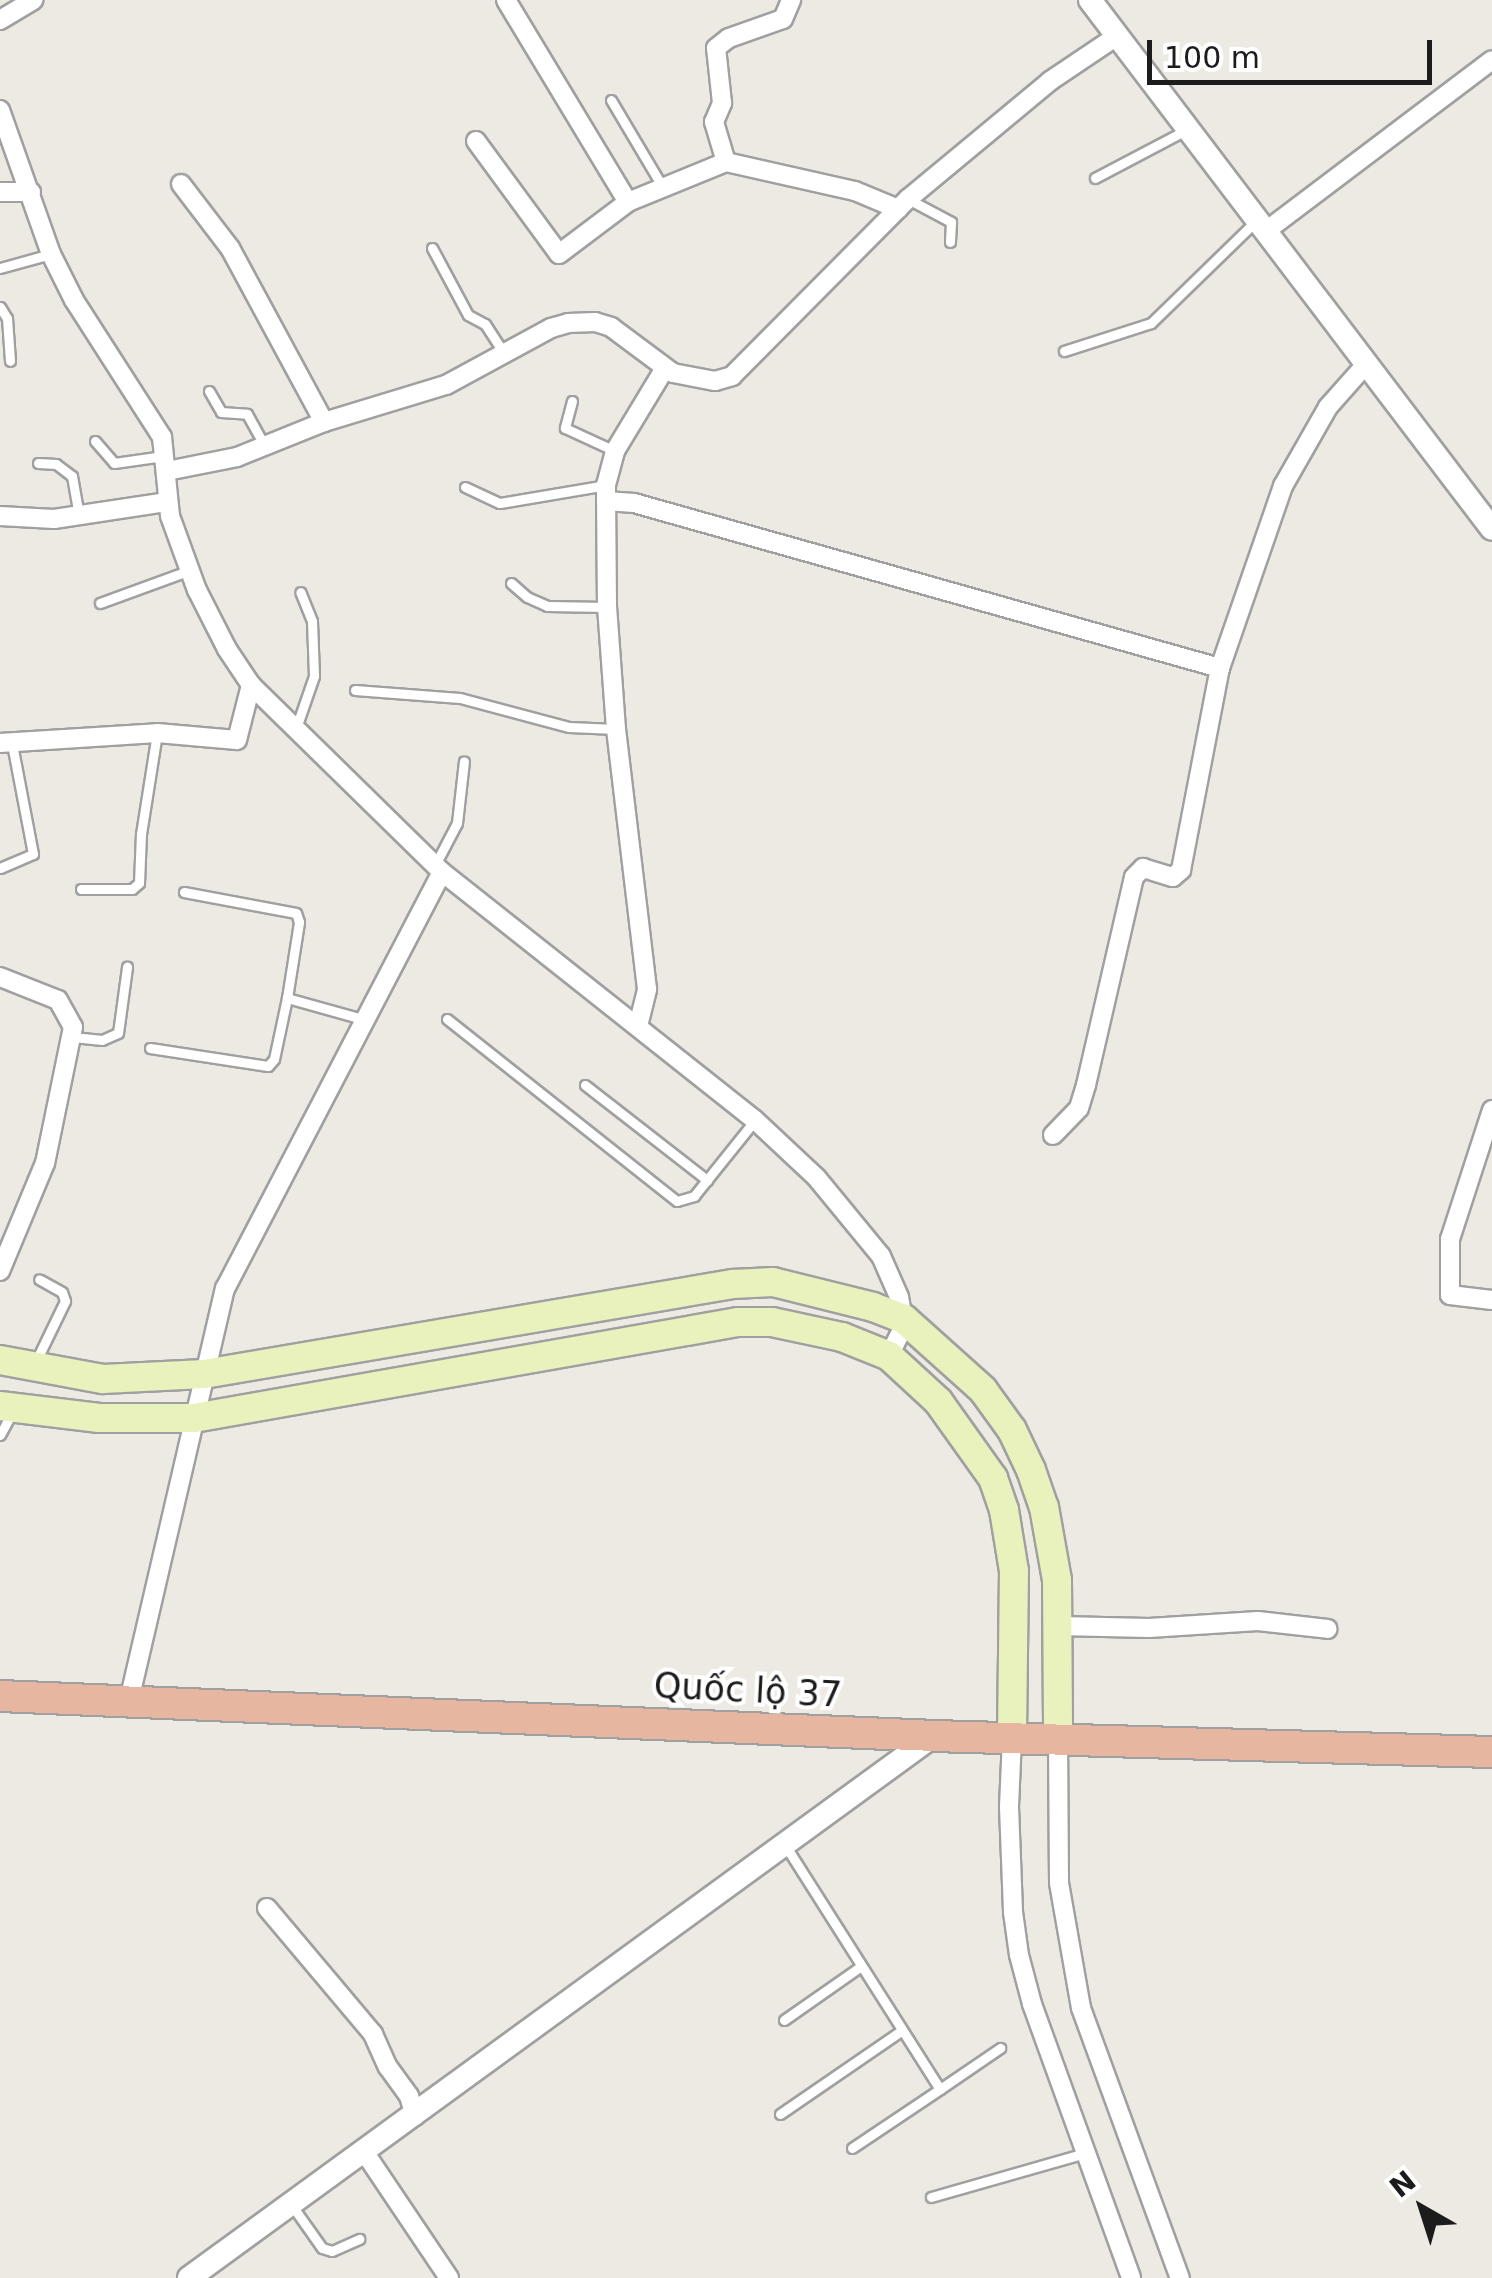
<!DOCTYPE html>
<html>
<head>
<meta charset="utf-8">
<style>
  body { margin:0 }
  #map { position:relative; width:1492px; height:2278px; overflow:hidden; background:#eceae3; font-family:"DejaVu Sans",sans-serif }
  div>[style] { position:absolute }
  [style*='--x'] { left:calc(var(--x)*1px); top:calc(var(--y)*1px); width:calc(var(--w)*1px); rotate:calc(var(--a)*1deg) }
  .roads { filter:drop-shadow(2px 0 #a0a0a0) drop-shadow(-2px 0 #a0a0a0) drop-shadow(0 2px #a0a0a0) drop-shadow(0 -2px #a0a0a0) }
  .service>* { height:9px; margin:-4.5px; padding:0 4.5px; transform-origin:4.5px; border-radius:4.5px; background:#fff }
  .minor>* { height:18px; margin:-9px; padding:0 9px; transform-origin:9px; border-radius:9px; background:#fff }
  .tertiary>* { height:22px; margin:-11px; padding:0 11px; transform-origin:11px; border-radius:11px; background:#fff }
  .secondary>* { height:28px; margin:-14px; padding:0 14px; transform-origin:14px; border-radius:14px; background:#e9f1bd }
  .trunk>* { height:30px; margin:-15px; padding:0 15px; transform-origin:15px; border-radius:15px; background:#e6b6a0 }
  span { translate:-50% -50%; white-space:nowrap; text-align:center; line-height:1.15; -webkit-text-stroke:8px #fff; paint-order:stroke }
  .street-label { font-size:35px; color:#1c1c1c }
  .north { position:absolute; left:1372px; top:2158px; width:100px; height:100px; -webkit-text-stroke:8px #fff; paint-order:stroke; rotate:321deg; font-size:28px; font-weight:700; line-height:40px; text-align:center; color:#1c1c1c }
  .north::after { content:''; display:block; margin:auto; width:35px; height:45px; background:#1c1c1c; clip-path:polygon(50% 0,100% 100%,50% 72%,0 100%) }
  .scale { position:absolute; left:1147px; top:40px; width:285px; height:45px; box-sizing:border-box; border:5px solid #1c1c1c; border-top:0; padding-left:12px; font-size:30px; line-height:35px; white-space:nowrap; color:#1c1c1c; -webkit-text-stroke:8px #fff; paint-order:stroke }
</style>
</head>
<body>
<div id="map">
  <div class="roads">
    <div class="service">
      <div style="--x:611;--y:100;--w:100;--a:59.3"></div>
      <div style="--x:1095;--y:178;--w:103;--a:-27.8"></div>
      <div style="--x:908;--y:199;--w:49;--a:28.1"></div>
      <div style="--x:951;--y:222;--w:20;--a:93"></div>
      <div style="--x:432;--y:248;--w:76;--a:61.8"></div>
      <div style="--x:468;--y:315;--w:19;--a:28"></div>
      <div style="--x:485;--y:324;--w:35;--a:57"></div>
      <div style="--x:0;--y:268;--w:53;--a:-15.4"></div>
      <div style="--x:0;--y:307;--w:13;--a:58"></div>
      <div style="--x:7;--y:318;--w:43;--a:86"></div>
      <div style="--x:1064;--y:351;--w:91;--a:-17.8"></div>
      <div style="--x:1151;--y:323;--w:145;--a:-44.2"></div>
      <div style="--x:209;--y:391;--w:24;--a:60"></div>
      <div style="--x:221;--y:412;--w:26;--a:4"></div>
      <div style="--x:247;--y:414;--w:35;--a:61"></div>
      <div style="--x:572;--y:401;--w:28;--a:105"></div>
      <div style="--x:565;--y:428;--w:55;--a:24.7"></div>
      <div style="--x:95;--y:441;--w:29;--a:49"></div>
      <div style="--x:114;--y:463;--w:50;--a:-8"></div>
      <div style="--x:38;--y:463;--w:18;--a:3"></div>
      <div style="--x:56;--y:464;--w:20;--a:37"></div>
      <div style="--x:72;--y:476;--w:39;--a:80"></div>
      <div style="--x:465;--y:487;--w:38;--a:25"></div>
      <div style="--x:500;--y:503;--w:108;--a:-9.6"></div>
      <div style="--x:511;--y:583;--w:21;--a:41"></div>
      <div style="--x:527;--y:597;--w:22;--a:24"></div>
      <div style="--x:547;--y:606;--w:60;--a:1"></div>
      <div style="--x:100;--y:603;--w:96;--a:-20.1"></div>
      <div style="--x:355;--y:690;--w:105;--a:4.4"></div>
      <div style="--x:460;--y:698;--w:113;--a:14.9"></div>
      <div style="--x:569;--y:727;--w:47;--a:2.4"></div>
      <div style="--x:296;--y:728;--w:55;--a:-70.9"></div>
      <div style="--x:314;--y:676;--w:55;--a:-92.1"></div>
      <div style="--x:312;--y:621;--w:31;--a:-112"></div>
      <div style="--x:435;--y:865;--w:47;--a:-62.4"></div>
      <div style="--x:457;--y:823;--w:62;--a:-83.6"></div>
      <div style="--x:0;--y:868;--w:36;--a:-23"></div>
      <div style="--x:33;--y:854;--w:112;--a:-100.8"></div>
      <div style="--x:81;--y:889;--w:51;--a:0"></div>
      <div style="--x:132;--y:889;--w:9;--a:-41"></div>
      <div style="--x:139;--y:883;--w:49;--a:-87.7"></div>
      <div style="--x:141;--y:834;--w:102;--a:-81"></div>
      <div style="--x:287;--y:998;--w:78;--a:15.6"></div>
      <div style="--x:447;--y:1019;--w:293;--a:38.4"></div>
      <div style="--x:677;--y:1201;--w:18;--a:-16"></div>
      <div style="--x:694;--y:1196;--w:97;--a:-51.2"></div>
      <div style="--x:73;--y:1037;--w:29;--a:6"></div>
      <div style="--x:102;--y:1040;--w:17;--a:-24"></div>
      <div style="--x:118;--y:1033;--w:67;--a:-82.2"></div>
      <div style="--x:150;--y:1048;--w:119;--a:8.7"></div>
      <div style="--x:268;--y:1066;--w:9;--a:-49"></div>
      <div style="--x:274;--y:1059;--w:62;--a:-78"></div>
      <div style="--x:287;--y:998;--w:77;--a:-81"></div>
      <div style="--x:299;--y:922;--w:9;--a:-108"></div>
      <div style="--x:296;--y:913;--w:114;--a:-169.4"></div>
      <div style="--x:585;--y:1085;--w:155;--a:37.9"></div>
      <div style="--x:36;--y:1361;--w:67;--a:-64.2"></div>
      <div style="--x:65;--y:1301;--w:9;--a:-108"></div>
      <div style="--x:62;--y:1292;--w:26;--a:-151"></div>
      <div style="--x:0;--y:1435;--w:26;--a:-62"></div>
      <div style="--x:785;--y:1845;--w:289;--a:57.6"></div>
      <div style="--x:940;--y:2089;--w:73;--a:-34.3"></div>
      <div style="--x:784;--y:2020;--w:94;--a:-35"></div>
      <div style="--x:780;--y:2114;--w:148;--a:-34.5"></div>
      <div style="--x:852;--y:2148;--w:106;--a:-33.8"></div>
      <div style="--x:931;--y:2197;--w:160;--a:-15.9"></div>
      <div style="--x:293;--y:2207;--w:50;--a:54.7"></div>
      <div style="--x:322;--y:2248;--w:10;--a:17"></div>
      <div style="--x:332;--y:2251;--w:30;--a:-24"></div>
    </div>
    <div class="minor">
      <div style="--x:506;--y:0;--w:236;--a:58.9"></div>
      <div style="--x:0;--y:20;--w:39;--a:-31"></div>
      <div style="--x:0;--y:110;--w:153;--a:70.5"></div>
      <div style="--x:51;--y:254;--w:51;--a:63.4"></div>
      <div style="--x:74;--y:300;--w:163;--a:57.3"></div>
      <div style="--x:162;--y:437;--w:79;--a:84.2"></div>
      <div style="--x:170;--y:516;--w:79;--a:70"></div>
      <div style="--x:197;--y:590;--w:66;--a:63"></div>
      <div style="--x:227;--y:649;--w:43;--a:56.3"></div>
      <div style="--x:251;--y:685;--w:267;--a:44.4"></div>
      <div style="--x:442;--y:872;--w:469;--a:117.5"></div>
      <div style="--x:225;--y:1288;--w:423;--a:103.1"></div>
      <div style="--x:476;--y:141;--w:140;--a:53.7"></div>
      <div style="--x:559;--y:254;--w:86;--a:-37"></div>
      <div style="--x:628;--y:202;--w:106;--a:-22.2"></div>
      <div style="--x:726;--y:162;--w:132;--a:12.7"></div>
      <div style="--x:855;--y:191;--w:47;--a:22.7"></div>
      <div style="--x:726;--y:162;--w:42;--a:-106.7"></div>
      <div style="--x:714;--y:122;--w:21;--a:-67"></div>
      <div style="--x:722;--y:103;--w:55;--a:-96.2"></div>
      <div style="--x:716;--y:48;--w:16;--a:-38"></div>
      <div style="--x:729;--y:38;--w:57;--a:-19.4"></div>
      <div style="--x:783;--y:19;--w:21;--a:-67"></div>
      <div style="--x:181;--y:184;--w:81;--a:52.6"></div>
      <div style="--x:230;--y:248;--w:198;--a:61.6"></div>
      <div style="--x:0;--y:192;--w:31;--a:0"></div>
      <div style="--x:1266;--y:231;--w:283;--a:-37.1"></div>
      <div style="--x:167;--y:471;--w:71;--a:-11.3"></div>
      <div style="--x:237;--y:457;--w:94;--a:-21.9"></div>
      <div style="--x:324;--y:422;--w:127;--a:-16.9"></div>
      <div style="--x:446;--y:385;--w:119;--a:-28.5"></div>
      <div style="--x:551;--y:328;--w:18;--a:-16"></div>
      <div style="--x:568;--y:323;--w:27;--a:-2"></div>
      <div style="--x:595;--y:322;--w:17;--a:17"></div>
      <div style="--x:611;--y:327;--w:77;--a:36.6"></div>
      <div style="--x:673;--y:373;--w:43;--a:10.8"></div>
      <div style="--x:715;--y:381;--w:18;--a:-16"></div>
      <div style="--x:732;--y:376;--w:250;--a:-45.2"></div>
      <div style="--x:908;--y:199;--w:185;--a:-39.7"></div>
      <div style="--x:1050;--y:81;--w:81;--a:-33.9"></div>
      <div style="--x:606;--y:501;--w:28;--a:4"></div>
      <div style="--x:634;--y:503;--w:609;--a:15.73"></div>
      <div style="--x:0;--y:516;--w:54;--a:3.2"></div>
      <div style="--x:54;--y:519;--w:113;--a:-8.6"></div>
      <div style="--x:0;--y:743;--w:157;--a:-3.6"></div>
      <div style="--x:157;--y:733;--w:80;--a:5"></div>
      <div style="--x:237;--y:740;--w:57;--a:-75.7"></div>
      <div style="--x:442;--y:872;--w:399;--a:38.4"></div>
      <div style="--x:755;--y:1120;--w:83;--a:43.1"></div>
      <div style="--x:816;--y:1177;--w:102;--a:50.6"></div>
      <div style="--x:881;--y:1256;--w:45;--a:66.3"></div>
      <div style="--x:899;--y:1297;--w:29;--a:80"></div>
      <div style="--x:904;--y:1326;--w:34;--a:117"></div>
      <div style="--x:0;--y:977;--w:62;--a:21.6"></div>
      <div style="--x:58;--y:1000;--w:31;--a:61"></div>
      <div style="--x:73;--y:1027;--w:139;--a:101.6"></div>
      <div style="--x:45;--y:1163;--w:117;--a:112.6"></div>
      <div style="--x:638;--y:1026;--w:38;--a:-76"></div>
      <div style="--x:647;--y:989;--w:262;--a:-96.8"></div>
      <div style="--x:616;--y:729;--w:122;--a:-94.2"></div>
      <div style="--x:607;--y:607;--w:122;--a:-90.5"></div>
      <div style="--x:606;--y:485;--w:35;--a:-75"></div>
      <div style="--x:615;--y:451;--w:97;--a:-58.9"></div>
      <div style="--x:1492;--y:1110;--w:136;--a:108"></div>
      <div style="--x:1450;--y:1239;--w:56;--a:90"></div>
      <div style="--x:1450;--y:1295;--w:42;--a:6.8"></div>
      <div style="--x:1053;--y:1135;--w:37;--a:-46"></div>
      <div style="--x:1079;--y:1108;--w:24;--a:-73"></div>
      <div style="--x:1086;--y:1085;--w:213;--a:-77"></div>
      <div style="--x:1134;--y:877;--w:13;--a:-45"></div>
      <div style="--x:1143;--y:868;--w:31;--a:17"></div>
      <div style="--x:1173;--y:877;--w:11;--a:-41"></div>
      <div style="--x:1181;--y:870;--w:206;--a:-79.1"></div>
      <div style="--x:1220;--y:668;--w:193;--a:-70.9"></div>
      <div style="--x:1283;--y:486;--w:91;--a:-60.3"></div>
      <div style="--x:1328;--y:407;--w:59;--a:-48.4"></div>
      <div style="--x:1059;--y:1626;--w:90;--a:1.3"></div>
      <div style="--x:1149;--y:1628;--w:109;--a:-3.7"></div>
      <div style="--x:1258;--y:1621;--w:70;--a:6.5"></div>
      <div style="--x:1012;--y:1738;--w:69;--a:92.5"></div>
      <div style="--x:1009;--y:1807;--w:105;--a:87.8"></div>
      <div style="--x:1013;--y:1912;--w:43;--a:82.1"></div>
      <div style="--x:1019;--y:1955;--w:51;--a:75.1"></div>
      <div style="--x:1032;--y:2004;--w:291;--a:70.1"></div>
      <div style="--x:1058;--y:1738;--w:145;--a:89.6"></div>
      <div style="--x:1059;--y:1883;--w:127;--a:80"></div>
      <div style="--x:1081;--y:2008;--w:288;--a:69.9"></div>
      <div style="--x:267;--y:1908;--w:165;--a:49.9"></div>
      <div style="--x:373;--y:2034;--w:36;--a:66"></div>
      <div style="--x:388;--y:2067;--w:36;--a:54"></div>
      <div style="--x:409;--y:2096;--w:21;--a:73"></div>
      <div style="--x:365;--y:2153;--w:151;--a:56.1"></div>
    </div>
    <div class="tertiary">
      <div style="--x:1090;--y:0;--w:664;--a:52.77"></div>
      <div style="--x:189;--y:2278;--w:920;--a:-36.07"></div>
    </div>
    <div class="secondary">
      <div style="--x:0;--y:1360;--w:105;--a:10.5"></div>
      <div style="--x:103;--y:1379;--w:101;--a:-2.8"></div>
      <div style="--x:204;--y:1374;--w:537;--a:-9.66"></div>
      <div style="--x:733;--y:1284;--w:40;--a:-2.9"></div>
      <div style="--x:773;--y:1282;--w:103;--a:14"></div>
      <div style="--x:873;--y:1307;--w:33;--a:21"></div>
      <div style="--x:904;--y:1319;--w:106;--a:41.9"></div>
      <div style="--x:983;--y:1390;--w:49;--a:54.1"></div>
      <div style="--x:1012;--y:1430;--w:44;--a:64.6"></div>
      <div style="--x:1031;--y:1470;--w:39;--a:71"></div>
      <div style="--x:1044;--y:1507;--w:74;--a:79.9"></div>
      <div style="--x:1057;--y:1580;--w:158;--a:89.6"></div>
      <div style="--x:0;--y:1406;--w:100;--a:6.9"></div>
      <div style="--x:99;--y:1418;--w:95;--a:0"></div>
      <div style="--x:194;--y:1418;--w:552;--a:-10.01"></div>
      <div style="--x:738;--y:1322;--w:34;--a:0"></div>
      <div style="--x:772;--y:1322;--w:72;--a:12.1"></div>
      <div style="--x:842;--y:1337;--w:51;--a:22"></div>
      <div style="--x:889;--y:1356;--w:67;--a:42.6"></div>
      <div style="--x:938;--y:1401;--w:95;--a:54.5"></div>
      <div style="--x:993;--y:1478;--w:34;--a:71"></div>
      <div style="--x:1004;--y:1510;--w:62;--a:80.7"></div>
      <div style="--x:1014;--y:1571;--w:167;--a:90.7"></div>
    </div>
    <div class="trunk">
      <div style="--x:0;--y:1696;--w:934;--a:2.45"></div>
      <div style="--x:933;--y:1736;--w:559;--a:1.64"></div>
    </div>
  </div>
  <div class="street-label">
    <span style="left:748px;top:1690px;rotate:3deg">Quốc lộ 37</span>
  </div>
  <div class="north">N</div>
  <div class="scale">100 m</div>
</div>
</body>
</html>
